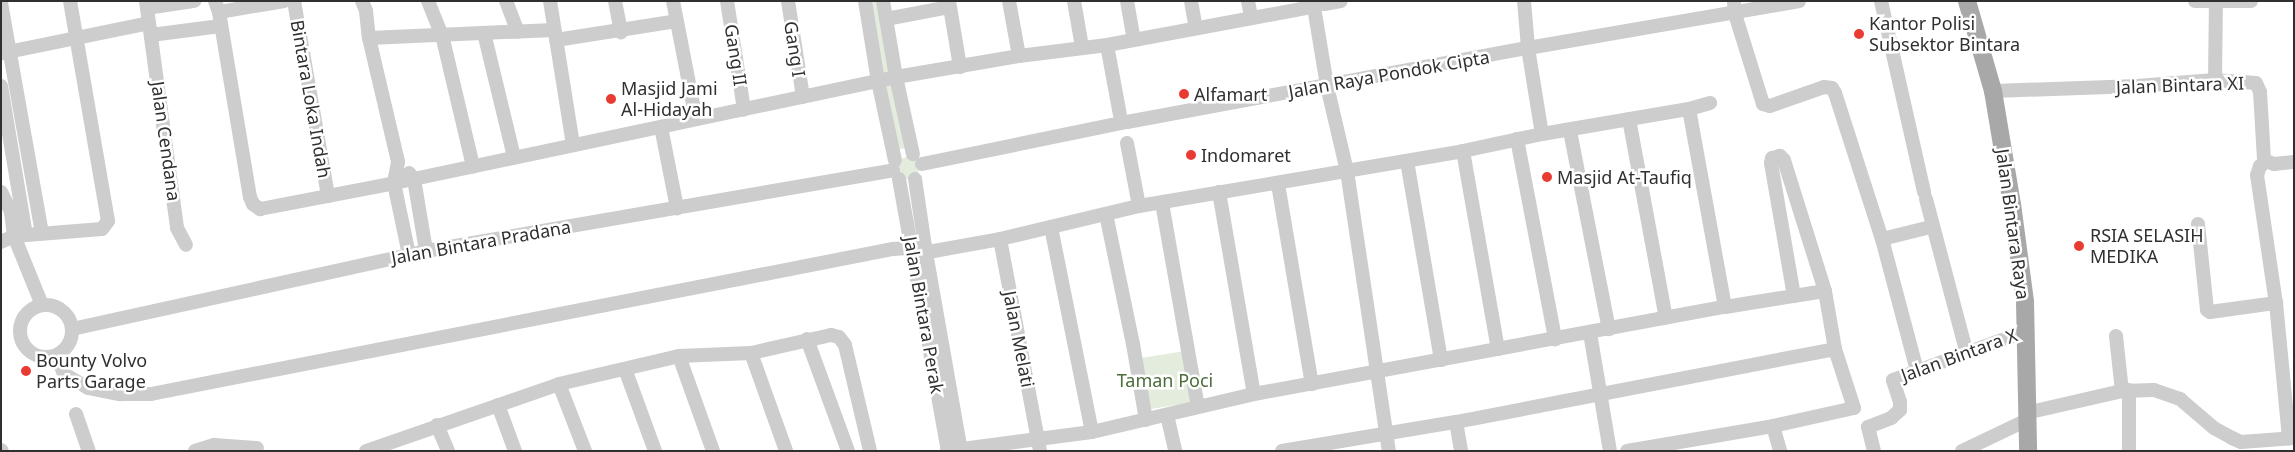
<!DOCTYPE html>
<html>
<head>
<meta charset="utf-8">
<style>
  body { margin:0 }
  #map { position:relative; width:2295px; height:452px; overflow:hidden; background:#fff; font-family:"Noto Sans",sans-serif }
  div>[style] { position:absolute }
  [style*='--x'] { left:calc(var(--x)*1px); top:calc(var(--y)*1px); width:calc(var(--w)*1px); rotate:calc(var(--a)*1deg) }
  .green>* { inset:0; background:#e4eddd; transform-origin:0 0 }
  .round { border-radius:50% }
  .minor>* { height:14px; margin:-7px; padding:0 7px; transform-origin:7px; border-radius:7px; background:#cdcdcd }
  .minor>.ring { margin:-7px; padding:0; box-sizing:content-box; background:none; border:14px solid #cdcdcd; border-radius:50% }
  .major>* { height:18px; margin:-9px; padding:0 9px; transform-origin:9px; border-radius:9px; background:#a8a8a8 }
  .dots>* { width:14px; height:14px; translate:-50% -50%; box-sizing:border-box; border:2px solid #fff; border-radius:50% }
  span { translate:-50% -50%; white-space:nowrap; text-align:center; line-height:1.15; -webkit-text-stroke:5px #fff; paint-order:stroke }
  .poi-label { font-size:18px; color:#303030 }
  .left { translate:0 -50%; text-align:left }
  .street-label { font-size:18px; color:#303030 }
  .park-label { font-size:18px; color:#4c6c3c }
  .frame { position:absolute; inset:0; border:2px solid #303030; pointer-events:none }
</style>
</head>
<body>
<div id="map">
  <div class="green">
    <div style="clip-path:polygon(868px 1px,880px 1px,893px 74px,880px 78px)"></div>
    <div style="left:894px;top:82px;width:67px;height:12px;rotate:78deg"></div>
    <div class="round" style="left:897px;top:157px;width:22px;height:22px"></div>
    <div style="left:1185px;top:351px;width:52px;height:49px;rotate:81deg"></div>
  </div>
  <div class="minor">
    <div style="--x:146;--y:1;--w:229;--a:82.2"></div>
    <div style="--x:177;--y:228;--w:19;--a:62"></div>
    <div style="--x:215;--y:1;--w:12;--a:70"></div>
    <div style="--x:219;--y:12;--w:188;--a:80.5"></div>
    <div style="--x:250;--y:197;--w:8;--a:67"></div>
    <div style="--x:253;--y:204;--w:9;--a:36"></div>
    <div style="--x:260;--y:209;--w:132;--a:-10.9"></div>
    <div style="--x:390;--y:184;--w:517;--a:-11.94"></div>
    <div style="--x:896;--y:77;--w:125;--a:-9.7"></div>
    <div style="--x:1019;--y:56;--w:89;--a:-7.1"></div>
    <div style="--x:1107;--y:45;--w:202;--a:-10.5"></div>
    <div style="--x:294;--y:1;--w:198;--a:80.1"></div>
    <div style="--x:362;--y:1;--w:11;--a:68"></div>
    <div style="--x:366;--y:11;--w:27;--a:84"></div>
    <div style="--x:369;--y:38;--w:127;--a:76.8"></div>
    <div style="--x:398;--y:162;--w:21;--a:101"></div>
    <div style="--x:394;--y:183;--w:74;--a:78.2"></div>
    <div style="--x:428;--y:1;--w:37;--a:68"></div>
    <div style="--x:442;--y:35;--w:135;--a:76.7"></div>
    <div style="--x:506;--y:1;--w:33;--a:69"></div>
    <div style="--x:550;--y:1;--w:146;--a:80.9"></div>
    <div style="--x:615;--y:1;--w:32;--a:79"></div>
    <div style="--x:673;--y:1;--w:120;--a:79"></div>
    <div style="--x:727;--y:1;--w:110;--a:81.1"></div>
    <div style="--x:788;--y:1;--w:97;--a:81.1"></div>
    <div style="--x:865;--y:1;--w:81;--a:80.8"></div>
    <div style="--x:878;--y:81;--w:81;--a:77.9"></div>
    <div style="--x:883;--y:1;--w:77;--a:80.3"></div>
    <div style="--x:896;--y:77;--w:79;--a:77.6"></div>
    <div style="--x:949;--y:1;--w:67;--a:80.5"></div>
    <div style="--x:1009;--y:1;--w:56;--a:79.7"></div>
    <div style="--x:1074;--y:1;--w:47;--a:80.1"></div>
    <div style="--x:1127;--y:1;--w:39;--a:80"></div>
    <div style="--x:1191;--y:1;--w:27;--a:80"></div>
    <div style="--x:1248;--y:1;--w:16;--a:79"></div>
    <div style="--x:1313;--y:1;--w:86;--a:80.6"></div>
    <div style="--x:1327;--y:86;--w:87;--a:76.8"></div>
    <div style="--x:1347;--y:171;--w:283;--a:81.5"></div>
    <div style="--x:1524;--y:1;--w:47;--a:85.1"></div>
    <div style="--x:1528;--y:48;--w:87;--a:80.8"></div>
    <div style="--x:1734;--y:1;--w:13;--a:86"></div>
    <div style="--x:1735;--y:14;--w:94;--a:72.7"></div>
    <div style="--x:1763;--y:104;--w:7;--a:16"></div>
    <div style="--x:1770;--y:106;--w:57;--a:-19.4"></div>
    <div style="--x:1824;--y:87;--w:8;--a:7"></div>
    <div style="--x:1832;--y:88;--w:6;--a:59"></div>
    <div style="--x:1835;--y:93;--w:153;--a:72.2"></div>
    <div style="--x:1882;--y:239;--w:137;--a:75.1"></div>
    <div style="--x:1881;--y:1;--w:196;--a:77.3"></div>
    <div style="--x:2195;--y:1;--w:56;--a:0"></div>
    <div style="--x:1;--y:3;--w:234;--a:79.9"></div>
    <div style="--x:1324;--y:4;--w:17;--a:-10"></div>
    <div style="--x:147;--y:8;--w:48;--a:-8.5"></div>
    <div style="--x:219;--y:12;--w:66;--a:-9.6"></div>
    <div style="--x:886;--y:19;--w:64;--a:-10.8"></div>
    <div style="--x:484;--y:33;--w:128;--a:76.4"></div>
    <div style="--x:151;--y:35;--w:70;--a:-7.4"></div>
    <div style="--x:369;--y:38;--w:185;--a:-2.5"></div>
    <div style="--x:556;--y:40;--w:122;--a:-8.9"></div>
    <div style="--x:1107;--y:45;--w:71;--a:79.5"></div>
    <div style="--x:3;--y:53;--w:149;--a:-11.6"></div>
    <div style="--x:2215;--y:80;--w:77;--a:-89.3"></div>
    <div style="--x:1;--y:86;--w:151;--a:80.5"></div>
    <div style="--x:1993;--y:91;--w:144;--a:-2"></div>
    <div style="--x:2137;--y:86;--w:78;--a:-4.4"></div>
    <div style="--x:2215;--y:80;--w:41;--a:4.2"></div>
    <div style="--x:2256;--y:83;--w:10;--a:66"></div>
    <div style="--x:2260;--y:92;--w:68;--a:86.6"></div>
    <div style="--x:2264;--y:160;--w:11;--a:22"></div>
    <div style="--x:2274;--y:164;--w:20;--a:-6"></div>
    <div style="--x:1689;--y:109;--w:201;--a:79.7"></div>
    <div style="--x:1629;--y:119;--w:202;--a:79.5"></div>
    <div style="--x:661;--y:127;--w:83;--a:78.8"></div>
    <div style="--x:1570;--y:131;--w:202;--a:78.9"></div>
    <div style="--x:1517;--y:139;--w:204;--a:79.2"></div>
    <div style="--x:1127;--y:143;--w:64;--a:79.2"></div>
    <div style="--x:1463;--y:151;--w:201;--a:80"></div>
    <div style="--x:1407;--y:161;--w:202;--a:80.3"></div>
    <div style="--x:2266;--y:162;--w:7;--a:146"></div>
    <div style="--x:2260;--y:166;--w:9;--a:108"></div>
    <div style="--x:2257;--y:175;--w:129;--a:81.6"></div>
    <div style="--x:2276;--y:303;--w:136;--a:84.5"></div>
    <div style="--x:922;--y:164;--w:209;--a:-11.6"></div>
    <div style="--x:1127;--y:122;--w:408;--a:-10.5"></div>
    <div style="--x:1528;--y:48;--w:275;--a:-9.8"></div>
    <div style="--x:409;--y:173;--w:8;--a:50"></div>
    <div style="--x:414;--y:179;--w:73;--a:80.5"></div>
    <div style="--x:899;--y:179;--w:276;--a:79.8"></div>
    <div style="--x:915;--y:179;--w:69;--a:81.6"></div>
    <div style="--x:925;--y:247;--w:207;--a:80"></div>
    <div style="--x:1278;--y:184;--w:203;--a:80.4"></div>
    <div style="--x:1;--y:192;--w:22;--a:63"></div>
    <div style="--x:11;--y:212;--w:24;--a:83"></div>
    <div style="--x:14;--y:236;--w:74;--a:67.9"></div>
    <div style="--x:1219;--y:192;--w:205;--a:80.2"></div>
    <div style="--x:1926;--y:199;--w:160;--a:75.2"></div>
    <div style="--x:1162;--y:203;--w:207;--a:80"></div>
    <div style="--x:1106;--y:214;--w:133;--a:78.3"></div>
    <div style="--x:1133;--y:344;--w:77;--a:80.3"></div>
    <div style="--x:2198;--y:224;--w:86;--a:84"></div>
    <div style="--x:2207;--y:310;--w:4;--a:34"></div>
    <div style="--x:2210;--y:312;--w:67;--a:-7.8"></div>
    <div style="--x:1051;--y:227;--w:209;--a:78.7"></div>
    <div style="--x:1000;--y:239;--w:216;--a:79.3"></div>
    <div style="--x:1882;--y:239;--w:50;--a:-13.8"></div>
    <div style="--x:1;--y:242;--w:14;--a:-25"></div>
    <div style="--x:14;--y:236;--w:88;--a:-4.5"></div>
    <div style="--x:102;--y:229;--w:10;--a:-53"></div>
    <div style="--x:108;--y:221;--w:223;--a:-99.8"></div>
    <div style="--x:934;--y:251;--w:67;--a:-10.3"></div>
    <div style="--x:1000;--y:239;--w:143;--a:-13.4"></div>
    <div style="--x:1139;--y:206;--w:329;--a:-9.6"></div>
    <div style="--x:1463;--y:151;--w:81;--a:-12.1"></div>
    <div style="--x:1542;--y:134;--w:149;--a:-9.7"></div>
    <div style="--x:1689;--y:109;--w:22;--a:-16"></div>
    <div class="ring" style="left:20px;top:305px;width:38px;height:38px"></div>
    <div style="--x:72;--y:329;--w:362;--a:-12.4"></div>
    <div style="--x:426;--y:251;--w:474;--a:-9.8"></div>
    <div style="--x:1590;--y:333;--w:120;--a:80.4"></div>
    <div style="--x:2116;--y:336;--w:55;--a:83.8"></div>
    <div style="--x:807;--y:339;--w:119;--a:69.9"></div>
    <div style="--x:751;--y:353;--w:104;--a:70.3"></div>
    <div style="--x:57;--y:355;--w:20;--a:70"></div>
    <div style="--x:64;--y:374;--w:28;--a:30"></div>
    <div style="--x:88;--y:388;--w:33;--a:11"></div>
    <div style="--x:120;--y:394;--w:31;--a:0"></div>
    <div style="--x:151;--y:394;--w:756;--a:-11.06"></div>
    <div style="--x:893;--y:249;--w:32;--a:-4"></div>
    <div style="--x:679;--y:356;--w:101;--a:70.3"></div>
    <div style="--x:625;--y:369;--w:87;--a:69.9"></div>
    <div style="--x:559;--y:384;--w:72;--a:68.8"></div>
    <div style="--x:2129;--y:390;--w:61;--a:90"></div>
    <div style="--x:498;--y:405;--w:49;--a:69.7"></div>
    <div style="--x:2026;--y:413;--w:98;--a:-12.9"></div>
    <div style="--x:2122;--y:391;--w:32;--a:-2"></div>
    <div style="--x:2154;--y:390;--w:28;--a:19"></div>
    <div style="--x:2180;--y:399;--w:45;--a:40.5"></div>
    <div style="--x:2214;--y:428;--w:21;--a:29"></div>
    <div style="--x:2232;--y:438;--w:10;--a:24"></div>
    <div style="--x:2241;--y:442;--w:53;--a:-4.3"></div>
    <div style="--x:76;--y:414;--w:39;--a:71"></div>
    <div style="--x:1167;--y:415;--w:37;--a:77"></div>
    <div style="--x:1456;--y:422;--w:29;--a:80"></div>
    <div style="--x:437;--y:425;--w:28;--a:67"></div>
    <div style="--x:1773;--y:426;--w:26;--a:74"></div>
    <div style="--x:1;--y:450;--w:1;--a:45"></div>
    <div style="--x:195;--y:451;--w:20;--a:-18"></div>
    <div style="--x:214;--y:445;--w:43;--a:4"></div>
    <div style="--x:366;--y:451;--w:204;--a:-19.1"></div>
    <div style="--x:559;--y:384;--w:123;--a:-13.1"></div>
    <div style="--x:679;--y:356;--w:72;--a:-2.4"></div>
    <div style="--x:751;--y:353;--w:82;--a:-12.7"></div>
    <div style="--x:831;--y:335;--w:8;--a:14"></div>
    <div style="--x:839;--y:337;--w:10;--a:53"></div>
    <div style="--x:845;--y:345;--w:109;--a:76.7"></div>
    <div style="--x:947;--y:451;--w:146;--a:-7.5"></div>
    <div style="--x:1092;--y:432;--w:166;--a:-13.2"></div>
    <div style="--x:1254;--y:394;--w:479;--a:-10.5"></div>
    <div style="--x:1725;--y:307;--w:101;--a:-9.1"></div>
    <div style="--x:1282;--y:451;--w:176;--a:-9.5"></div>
    <div style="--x:1456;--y:422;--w:386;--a:-10.9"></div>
    <div style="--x:1627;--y:451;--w:148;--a:-9.7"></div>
    <div style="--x:1773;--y:426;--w:83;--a:-12.5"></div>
    <div style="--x:1854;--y:408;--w:62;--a:-107.9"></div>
    <div style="--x:1835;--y:349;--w:59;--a:-99.8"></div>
    <div style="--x:1825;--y:291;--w:137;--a:-107.4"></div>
    <div style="--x:1784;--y:160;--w:6;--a:-135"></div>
    <div style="--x:1780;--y:156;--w:8;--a:166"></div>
    <div style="--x:1772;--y:158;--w:5;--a:101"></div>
    <div style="--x:1771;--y:163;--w:135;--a:80.2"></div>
    <div style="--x:1874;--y:451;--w:25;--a:-104"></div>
    <div style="--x:1868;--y:427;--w:25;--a:-21"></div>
    <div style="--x:1891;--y:418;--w:12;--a:-42"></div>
    <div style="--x:1900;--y:410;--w:8;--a:-90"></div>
    <div style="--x:1900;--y:402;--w:23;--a:-108"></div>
    <div style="--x:1893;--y:380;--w:142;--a:-20.2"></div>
    <div style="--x:1962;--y:451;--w:72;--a:-25.5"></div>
  </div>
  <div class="major">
    <div style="--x:1967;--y:1;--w:94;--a:73.9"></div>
    <div style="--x:1993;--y:91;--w:115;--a:80.5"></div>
    <div style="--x:2012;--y:204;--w:99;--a:82.4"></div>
    <div style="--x:2025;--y:302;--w:149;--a:88.8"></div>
  </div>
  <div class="dots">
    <div style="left:1859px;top:34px;background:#e83b31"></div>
    <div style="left:1184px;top:94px;background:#e83b31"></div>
    <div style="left:611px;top:99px;background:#e83b31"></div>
    <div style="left:1191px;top:155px;background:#e83b31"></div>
    <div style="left:1547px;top:177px;background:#e83b31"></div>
    <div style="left:2079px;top:246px;background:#e83b31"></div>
    <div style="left:26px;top:371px;background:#e83b31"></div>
  </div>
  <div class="poi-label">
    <span class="left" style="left:1869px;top:34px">Kantor Polisi<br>Subsektor Bintara</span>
    <span class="left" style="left:621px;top:99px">Masjid Jami<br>Al-Hidayah</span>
    <span class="left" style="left:1194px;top:94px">Alfamart</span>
    <span class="left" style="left:1201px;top:155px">Indomaret</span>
    <span class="left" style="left:1557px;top:177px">Masjid At-Taufiq</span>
    <span class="left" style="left:2090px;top:246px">RSIA SELASIH<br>MEDIKA</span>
    <span class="left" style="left:36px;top:371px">Bounty Volvo<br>Parts Garage</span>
  </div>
  <div class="street-label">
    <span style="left:795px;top:49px;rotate:81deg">Gang I</span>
    <span style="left:736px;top:55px;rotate:81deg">Gang II</span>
    <span style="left:1389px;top:74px;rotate:-10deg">Jalan Raya Pondok Cipta</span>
    <span style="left:2180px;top:85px;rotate:-2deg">Jalan Bintara XI</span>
    <span style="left:311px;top:99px;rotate:80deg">Bintara Loka Indah</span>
    <span style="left:166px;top:141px;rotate:82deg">Jalan Cendana</span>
    <span style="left:2013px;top:224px;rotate:82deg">Jalan Bintara Raya</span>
    <span style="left:481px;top:242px;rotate:-10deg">Jalan Bintara Pradana</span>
    <span style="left:924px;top:315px;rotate:80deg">Jalan Bintara Perak</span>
    <span style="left:1019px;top:339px;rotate:79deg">Jalan Melati</span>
    <span style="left:1959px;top:355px;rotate:-20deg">Jalan Bintara X</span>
  </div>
  <div class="park-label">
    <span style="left:1165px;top:380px">Taman Poci</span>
  </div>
  <div class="frame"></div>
</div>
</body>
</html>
